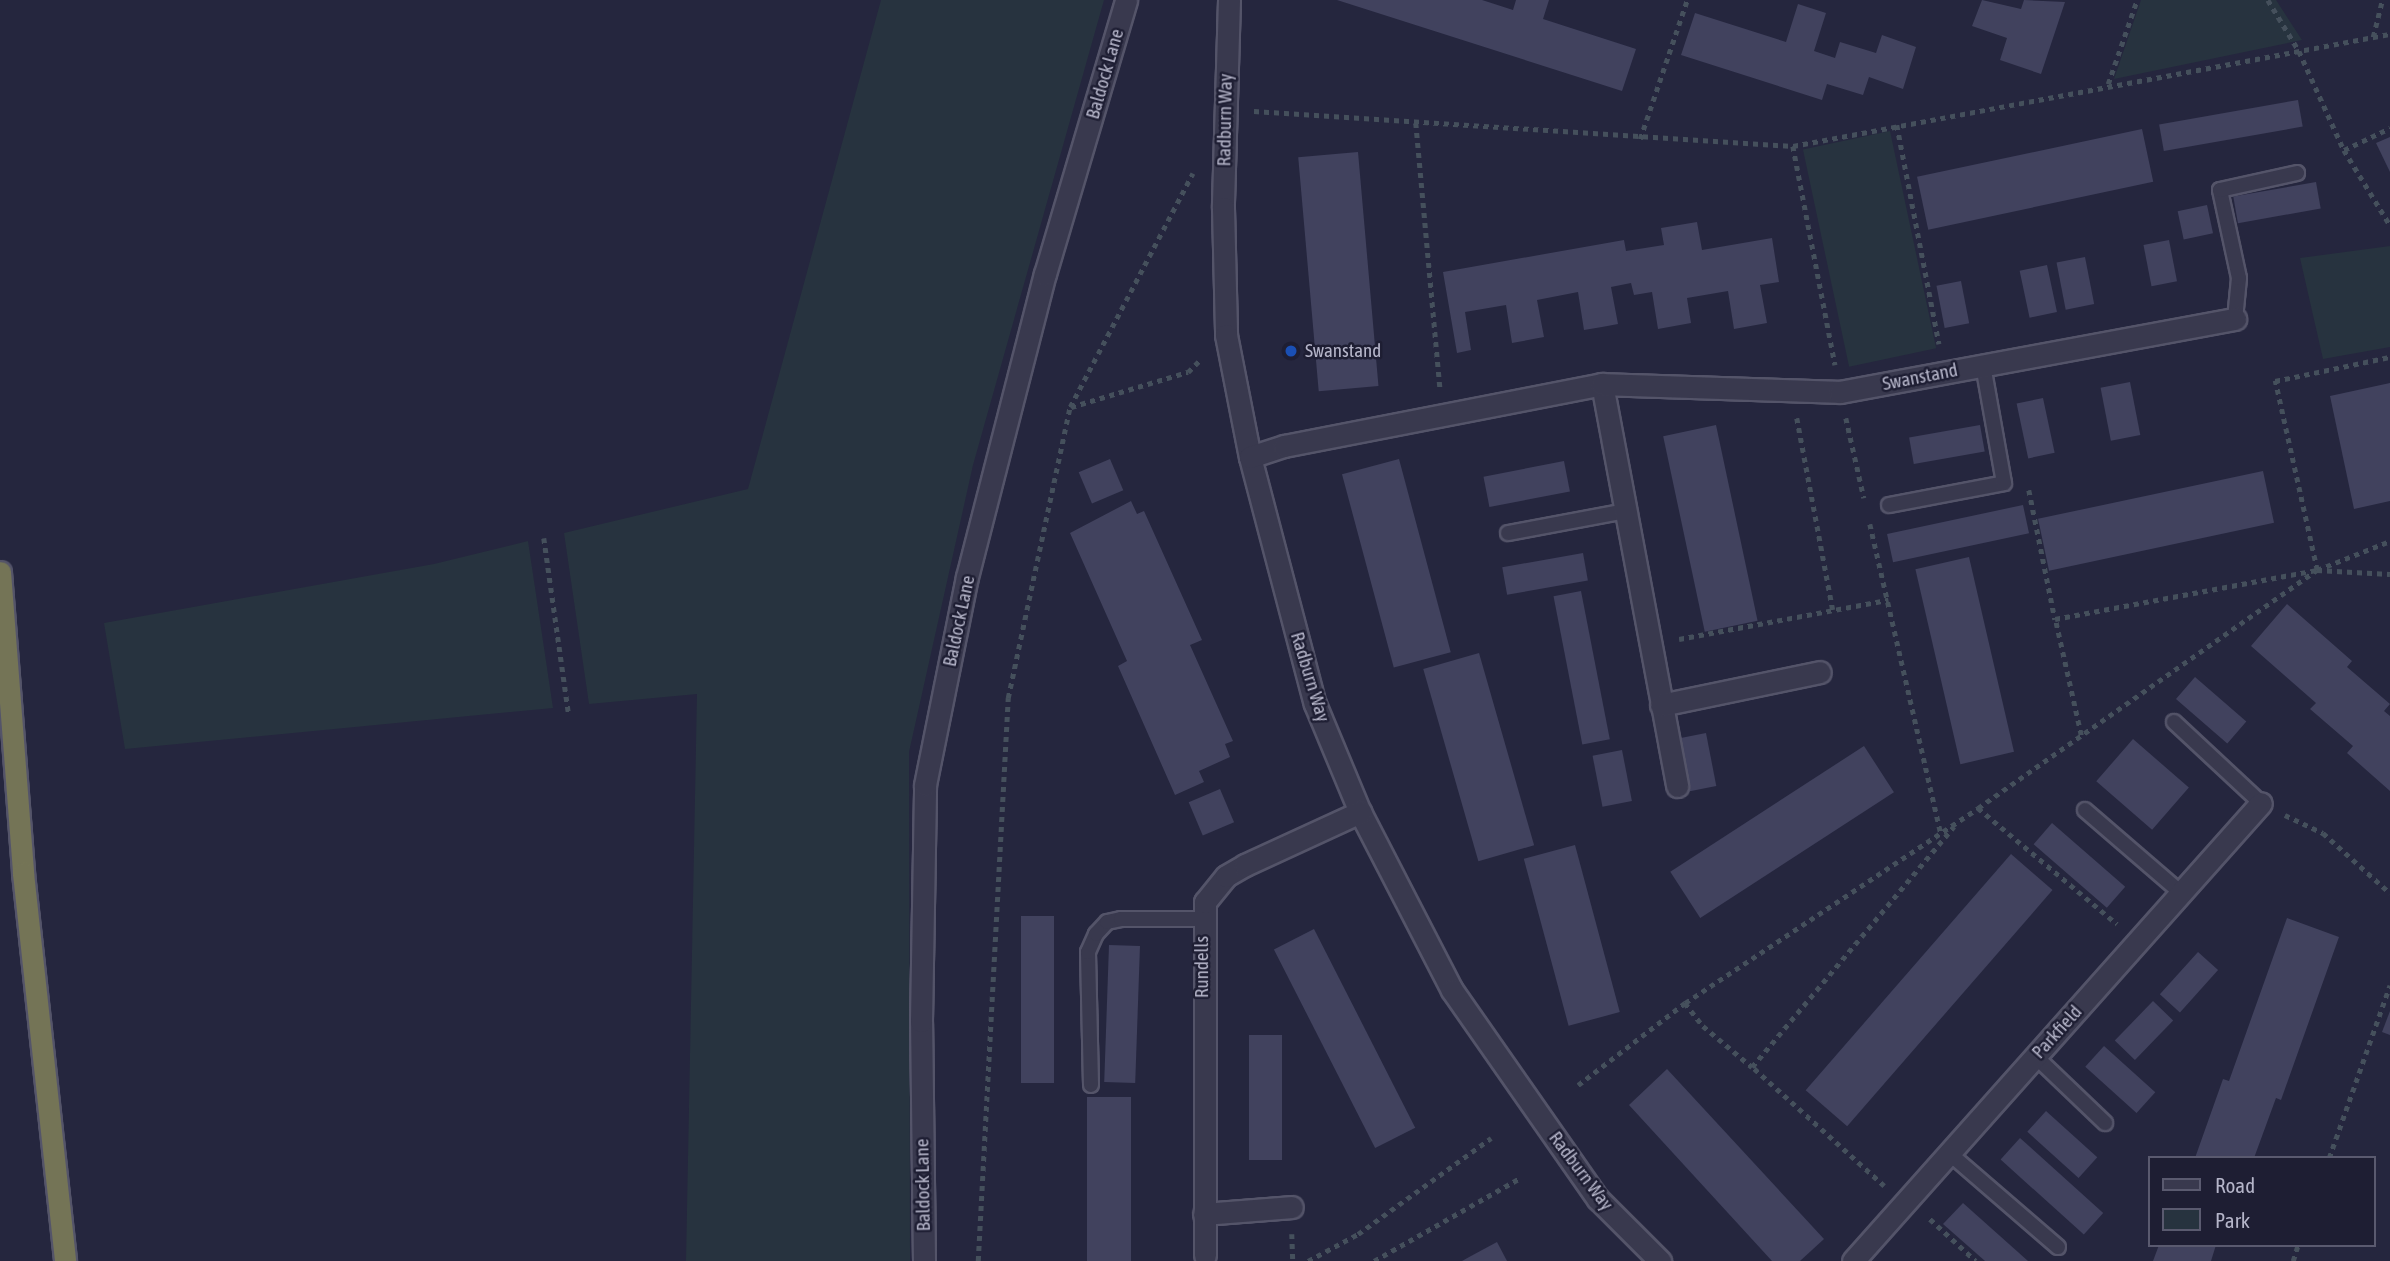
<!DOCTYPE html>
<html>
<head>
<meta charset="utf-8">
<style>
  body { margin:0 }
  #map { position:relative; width:2390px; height:1261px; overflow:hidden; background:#25263e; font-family:"Asap Condensed",sans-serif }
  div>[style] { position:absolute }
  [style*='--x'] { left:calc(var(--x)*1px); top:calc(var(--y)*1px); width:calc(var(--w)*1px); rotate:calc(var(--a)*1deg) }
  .green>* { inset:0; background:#27333f; transform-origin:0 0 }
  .building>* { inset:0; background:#41425e; transform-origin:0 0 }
  .path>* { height:4.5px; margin-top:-2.25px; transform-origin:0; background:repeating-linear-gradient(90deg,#45505c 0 5px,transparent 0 10px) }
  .roads { filter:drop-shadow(2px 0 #545469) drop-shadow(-2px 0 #545469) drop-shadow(0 2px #545469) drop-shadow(0 -2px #545469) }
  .service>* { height:14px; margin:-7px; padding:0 7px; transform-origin:7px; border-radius:7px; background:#39394e }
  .minor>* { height:21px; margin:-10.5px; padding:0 10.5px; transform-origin:10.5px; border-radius:10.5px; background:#39394e }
  .tertiary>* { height:21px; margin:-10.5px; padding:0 10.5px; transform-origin:10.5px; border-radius:10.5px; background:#39394e }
  .motorway>* { height:21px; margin:-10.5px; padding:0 10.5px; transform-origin:10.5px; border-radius:10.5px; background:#747456 }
  .dots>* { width:19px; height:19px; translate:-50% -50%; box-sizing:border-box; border:4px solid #1e1e33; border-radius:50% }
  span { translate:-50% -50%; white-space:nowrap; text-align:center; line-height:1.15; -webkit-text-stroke:5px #1e1e33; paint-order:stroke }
  .street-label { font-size:19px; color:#b5b5c9 }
  .poi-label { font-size:19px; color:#b5b5c9 }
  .left { translate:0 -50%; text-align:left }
  .legend { position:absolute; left:2148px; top:1156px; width:228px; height:91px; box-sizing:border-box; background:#1e1e33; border:2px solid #5a5a6f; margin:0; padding:9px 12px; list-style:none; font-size:21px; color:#b5b5c9 }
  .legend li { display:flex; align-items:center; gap:14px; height:35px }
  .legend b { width:35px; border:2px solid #5a5a6f }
</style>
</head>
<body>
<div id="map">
  <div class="green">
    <div style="clip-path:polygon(881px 0,1104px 0,973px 465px,909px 752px,910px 1261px,686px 1261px,697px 694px,589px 704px,564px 533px,748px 489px)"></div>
    <div style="clip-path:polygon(2141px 0,2276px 0,2302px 40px,2114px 79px)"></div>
    <div style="left:1890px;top:131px;width:222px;height:89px;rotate:78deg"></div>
    <div style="clip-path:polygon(2390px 246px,2390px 347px,2323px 359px,2300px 258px)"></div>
    <div style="clip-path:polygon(528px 541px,553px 708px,125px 749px,104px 623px,434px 564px)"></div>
  </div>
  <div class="building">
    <div style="clip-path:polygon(1337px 0,1482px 0,1513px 10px,1516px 0,1549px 0,1543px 19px,1636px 49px,1622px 91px)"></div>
    <div style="clip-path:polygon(1982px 0,2021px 9px,2024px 0,2065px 2px,2041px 74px,2000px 60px,2007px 38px,1972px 26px)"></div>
    <div style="clip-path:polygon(1798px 4px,1826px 13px,1814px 51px,1835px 58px,1840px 42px,1876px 53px,1882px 35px,1916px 47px,1903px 89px,1869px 77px,1863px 95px,1827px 84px,1822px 100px,1681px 55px,1695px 13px,1786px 42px)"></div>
    <div style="left:2298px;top:100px;width:27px;height:141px;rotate:80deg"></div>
    <div style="left:2142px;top:129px;width:54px;height:230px;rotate:78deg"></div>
    <div style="clip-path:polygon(2390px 137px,2390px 172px,2376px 143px)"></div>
    <div style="left:1358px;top:152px;width:235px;height:60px;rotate:85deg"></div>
    <div style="left:2316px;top:182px;width:27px;height:84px;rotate:80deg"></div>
    <div style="left:2207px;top:205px;width:29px;height:30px;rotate:78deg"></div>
    <div style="clip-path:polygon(1697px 222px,1702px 250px,1772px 238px,1779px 282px,1760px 285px,1767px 323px,1734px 329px,1728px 291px,1687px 298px,1691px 323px,1658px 329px,1652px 292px,1634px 295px,1631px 283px,1611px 287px,1618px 324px,1602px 327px,1584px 330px,1578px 292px,1537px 300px,1544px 337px,1512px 343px,1506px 305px,1465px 312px,1471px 350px,1457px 353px,1443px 272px,1624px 240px,1626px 251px,1664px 245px,1661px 228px)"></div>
    <div style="left:2169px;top:240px;width:42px;height:26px;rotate:79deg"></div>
    <div style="left:2085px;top:257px;width:48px;height:29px;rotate:79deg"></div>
    <div style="left:2047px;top:265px;width:48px;height:28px;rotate:78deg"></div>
    <div style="left:1961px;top:281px;width:43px;height:25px;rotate:79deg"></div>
    <div style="left:2130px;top:382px;width:54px;height:30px;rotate:79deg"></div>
    <div style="clip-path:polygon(2390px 383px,2390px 501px,2354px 509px,2330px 396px)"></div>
    <div style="left:2043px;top:398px;width:56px;height:27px;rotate:78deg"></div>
    <div style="left:1716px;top:425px;width:200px;height:54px;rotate:78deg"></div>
    <div style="left:1980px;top:425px;width:27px;height:72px;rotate:80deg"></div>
    <div style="left:1110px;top:459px;width:34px;height:34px;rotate:67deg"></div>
    <div style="left:1399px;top:459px;width:200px;height:59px;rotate:75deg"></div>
    <div style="left:1564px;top:461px;width:31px;height:82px;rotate:79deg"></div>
    <div style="left:2263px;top:471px;width:53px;height:230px;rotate:78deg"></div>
    <div style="clip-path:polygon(1131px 501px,1137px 514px,1144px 511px,1202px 640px,1190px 645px,1233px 741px,1225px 744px,1230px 757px,1199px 771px,1204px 782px,1175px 795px,1118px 666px,1127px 661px,1070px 533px)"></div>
    <div style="left:2023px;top:505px;width:29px;height:139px;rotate:78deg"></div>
    <div style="left:1583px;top:553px;width:28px;height:82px;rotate:80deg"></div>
    <div style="left:1969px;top:557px;width:200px;height:55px;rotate:77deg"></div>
    <div style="left:1581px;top:591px;width:151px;height:28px;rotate:79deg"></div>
    <div style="clip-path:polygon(2287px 604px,2352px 661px,2347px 667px,2390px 704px,2384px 711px,2390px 716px,2390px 791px,2347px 753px,2353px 746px,2310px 709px,2316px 703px,2251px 646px)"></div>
    <div style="left:1479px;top:653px;width:200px;height:58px;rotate:74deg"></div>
    <div style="left:2195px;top:677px;width:68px;height:29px;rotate:41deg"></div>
    <div style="left:1706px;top:733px;width:54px;height:27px;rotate:79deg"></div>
    <div style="left:2133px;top:739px;width:74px;height:56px;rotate:41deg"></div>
    <div style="left:1864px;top:746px;width:55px;height:231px;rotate:57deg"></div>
    <div style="left:1622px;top:750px;width:52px;height:30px;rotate:79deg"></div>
    <div style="left:1220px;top:789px;width:36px;height:34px;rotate:67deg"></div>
    <div style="left:2052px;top:823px;width:97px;height:28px;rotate:41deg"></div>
    <div style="left:1575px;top:845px;width:173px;height:53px;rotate:75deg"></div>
    <div style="left:2011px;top:854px;width:55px;height:313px;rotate:41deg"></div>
    <div style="left:1021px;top:916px;width:33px;height:167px"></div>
    <div style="clip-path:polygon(2287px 918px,2339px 937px,2281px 1100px,2276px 1098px,2254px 1158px,2195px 1158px,2223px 1079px,2229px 1081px)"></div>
    <div style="left:1314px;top:929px;width:223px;height:45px;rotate:63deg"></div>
    <div style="left:1109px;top:945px;width:31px;height:137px;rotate:2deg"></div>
    <div style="left:2198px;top:952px;width:27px;height:57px;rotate:42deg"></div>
    <div style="left:2153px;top:1001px;width:28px;height:55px;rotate:44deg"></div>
    <div style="clip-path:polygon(2390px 1011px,2390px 1035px,2382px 1032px)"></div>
    <div style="left:1249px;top:1035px;width:33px;height:125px"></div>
    <div style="left:2104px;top:1046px;width:69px;height:28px;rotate:42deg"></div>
    <div style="clip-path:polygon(1667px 1069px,1824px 1239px,1800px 1261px,1772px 1261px,1629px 1105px)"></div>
    <div style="left:1087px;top:1097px;width:44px;height:164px"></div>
    <div style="left:2046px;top:1111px;width:69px;height:28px;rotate:42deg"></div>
    <div style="left:2020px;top:1138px;width:112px;height:29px;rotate:42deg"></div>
    <div style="clip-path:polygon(1963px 1203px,2028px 1261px,1985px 1261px,1943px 1224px)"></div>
    <div style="clip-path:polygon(1497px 1242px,1507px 1261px,1462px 1261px,1471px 1256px)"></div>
    <div style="clip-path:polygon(2159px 1245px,2216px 1245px,2211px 1261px,2153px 1261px)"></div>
  </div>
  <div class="path">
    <div style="--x:2268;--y:0;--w:60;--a:58.7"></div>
    <div style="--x:2299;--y:51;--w:109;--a:65.6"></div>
    <div style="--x:2344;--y:150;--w:88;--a:58.5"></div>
    <div style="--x:2373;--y:37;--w:38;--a:-76"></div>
    <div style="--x:2108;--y:84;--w:89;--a:-71"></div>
    <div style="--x:1254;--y:111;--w:540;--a:3.72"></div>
    <div style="--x:1793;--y:146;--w:607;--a:-10.63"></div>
    <div style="--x:1416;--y:123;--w:265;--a:84.8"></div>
    <div style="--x:1897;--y:125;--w:223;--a:79.1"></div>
    <div style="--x:1640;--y:139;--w:147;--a:-71.3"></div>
    <div style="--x:1793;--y:146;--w:223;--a:79.1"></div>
    <div style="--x:2344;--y:150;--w:51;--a:-25.6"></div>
    <div style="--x:1071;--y:407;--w:122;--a:-16.7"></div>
    <div style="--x:1188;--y:372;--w:20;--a:-45"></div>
    <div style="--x:1797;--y:418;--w:195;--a:79.4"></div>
    <div style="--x:1846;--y:418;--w:82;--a:77.3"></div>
    <div style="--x:2029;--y:490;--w:132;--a:78.6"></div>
    <div style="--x:1870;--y:524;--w:317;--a:77.1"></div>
    <div style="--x:544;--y:538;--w:179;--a:82"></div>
    <div style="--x:2317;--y:570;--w:194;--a:-102.5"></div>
    <div style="--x:2275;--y:381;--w:117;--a:-11.8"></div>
    <div style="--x:1679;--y:639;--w:213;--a:-10.6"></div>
    <div style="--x:2081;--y:735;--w:119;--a:-102.6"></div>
    <div style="--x:2055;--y:619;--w:267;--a:-10.6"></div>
    <div style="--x:2317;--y:570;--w:79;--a:-21.7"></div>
    <div style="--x:1978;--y:808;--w:181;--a:39.8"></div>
    <div style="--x:2285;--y:815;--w:42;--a:25.3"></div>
    <div style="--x:2323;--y:833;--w:90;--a:41.8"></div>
    <div style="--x:1685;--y:1003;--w:29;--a:52"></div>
    <div style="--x:1703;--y:1026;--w:64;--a:39.9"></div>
    <div style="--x:1578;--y:1085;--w:135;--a:-37.5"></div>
    <div style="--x:1685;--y:1003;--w:352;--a:-33.6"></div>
    <div style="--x:1978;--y:808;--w:414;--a:-35.1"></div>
    <div style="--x:2317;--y:570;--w:73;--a:3.1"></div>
    <div style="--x:2329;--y:1158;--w:183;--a:-70.6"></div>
    <div style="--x:1884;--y:1186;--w:178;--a:-138"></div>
    <div style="--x:1752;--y:1067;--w:314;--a:-50"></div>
    <div style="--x:1930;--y:1219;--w:62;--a:42.4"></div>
    <div style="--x:1292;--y:1234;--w:27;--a:88"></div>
    <div style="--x:978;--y:1261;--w:564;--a:-86.95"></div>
    <div style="--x:1008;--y:698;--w:298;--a:-78"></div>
    <div style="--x:1070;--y:407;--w:264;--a:-62.3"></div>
    <div style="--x:1308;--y:1261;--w:57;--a:-28.4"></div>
    <div style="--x:1358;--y:1234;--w:164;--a:-35.8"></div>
    <div style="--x:1374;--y:1261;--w:168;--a:-29.6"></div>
    <div style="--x:2293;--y:1261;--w:17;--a:-73"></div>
  </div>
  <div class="roads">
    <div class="service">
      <div style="--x:2235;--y:319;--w:41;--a:-84.4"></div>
      <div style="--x:2239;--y:278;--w:90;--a:-102.2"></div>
      <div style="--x:2220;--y:190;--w:79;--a:-12.4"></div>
      <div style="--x:1889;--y:505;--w:117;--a:-10.8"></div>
      <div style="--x:2004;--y:483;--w:120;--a:-100.1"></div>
      <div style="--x:1508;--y:533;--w:119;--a:-10.6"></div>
      <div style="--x:2174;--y:722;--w:119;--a:43"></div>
      <div style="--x:2085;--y:810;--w:127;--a:40.8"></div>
      <div style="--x:2035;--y:1056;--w:97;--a:43.7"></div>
      <div style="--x:1091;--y:1085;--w:133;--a:-91.3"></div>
      <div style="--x:1088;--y:952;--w:20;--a:-66"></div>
      <div style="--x:1096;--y:934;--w:16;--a:-47"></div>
      <div style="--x:1107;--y:922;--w:14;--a:-12"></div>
      <div style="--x:1121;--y:919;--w:81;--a:0"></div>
      <div style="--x:1949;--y:1153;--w:144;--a:40.8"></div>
    </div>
    <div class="minor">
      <div style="--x:1229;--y:0;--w:208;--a:91.7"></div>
      <div style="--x:1223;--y:208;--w:127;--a:88.6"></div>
      <div style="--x:1226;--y:335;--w:124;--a:78.9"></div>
      <div style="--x:1250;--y:457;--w:255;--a:75.3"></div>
      <div style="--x:1315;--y:704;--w:117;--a:67.4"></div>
      <div style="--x:1360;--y:812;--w:200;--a:62.7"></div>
      <div style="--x:1452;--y:990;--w:255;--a:55.1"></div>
      <div style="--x:1598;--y:1199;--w:88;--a:45"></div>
      <div style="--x:1602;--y:384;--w:409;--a:79.4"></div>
      <div style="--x:1250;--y:457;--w:36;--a:-18"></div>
      <div style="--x:1284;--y:446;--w:324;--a:-11"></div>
      <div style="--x:1602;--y:384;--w:238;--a:1.9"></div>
      <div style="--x:1840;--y:392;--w:402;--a:-10.5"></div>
      <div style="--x:1661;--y:705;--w:162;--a:-11.7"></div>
      <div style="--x:1204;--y:1214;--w:88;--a:-4.5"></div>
      <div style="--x:1205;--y:1255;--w:353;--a:-90"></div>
      <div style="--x:1205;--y:902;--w:33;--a:-51"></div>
      <div style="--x:1226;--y:876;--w:22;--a:-30"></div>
      <div style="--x:1245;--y:865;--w:127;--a:-24.7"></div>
      <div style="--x:1853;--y:1261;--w:613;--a:-48.3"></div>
    </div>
    <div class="tertiary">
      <div style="--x:924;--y:1261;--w:240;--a:-90.7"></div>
      <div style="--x:921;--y:1021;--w:236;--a:-89"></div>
      <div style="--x:925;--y:785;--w:212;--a:-78.6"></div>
      <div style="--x:967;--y:577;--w:313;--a:-75.6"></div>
      <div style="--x:1045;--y:274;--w:286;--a:-73.5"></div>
    </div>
    <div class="motorway">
      <div style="--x:0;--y:572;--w:302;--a:85.6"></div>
      <div style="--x:23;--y:873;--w:390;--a:83.8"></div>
    </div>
  </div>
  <div class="dots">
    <div style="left:1291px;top:351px;background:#1a4fb4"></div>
  </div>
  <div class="street-label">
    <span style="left:1105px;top:74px;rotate:-74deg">Baldock Lane</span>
    <span style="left:1225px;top:120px;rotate:-89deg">Radburn Way</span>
    <span style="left:1920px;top:377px;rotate:-11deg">Swanstand</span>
    <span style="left:959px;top:621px;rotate:-78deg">Baldock Lane</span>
    <span style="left:1310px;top:677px;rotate:73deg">Radburn Way</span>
    <span style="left:1202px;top:967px;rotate:-90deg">Rundells</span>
    <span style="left:2057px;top:1032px;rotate:-48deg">Parkfield</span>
    <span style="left:1581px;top:1171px;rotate:53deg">Radburn Way</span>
    <span style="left:923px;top:1185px;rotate:-91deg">Baldock Lane</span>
  </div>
  <div class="poi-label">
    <span class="left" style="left:1305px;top:351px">Swanstand</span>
  </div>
  <ul class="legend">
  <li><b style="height:9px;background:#39394e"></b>Road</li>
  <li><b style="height:19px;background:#27333f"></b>Park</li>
  </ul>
</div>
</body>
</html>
